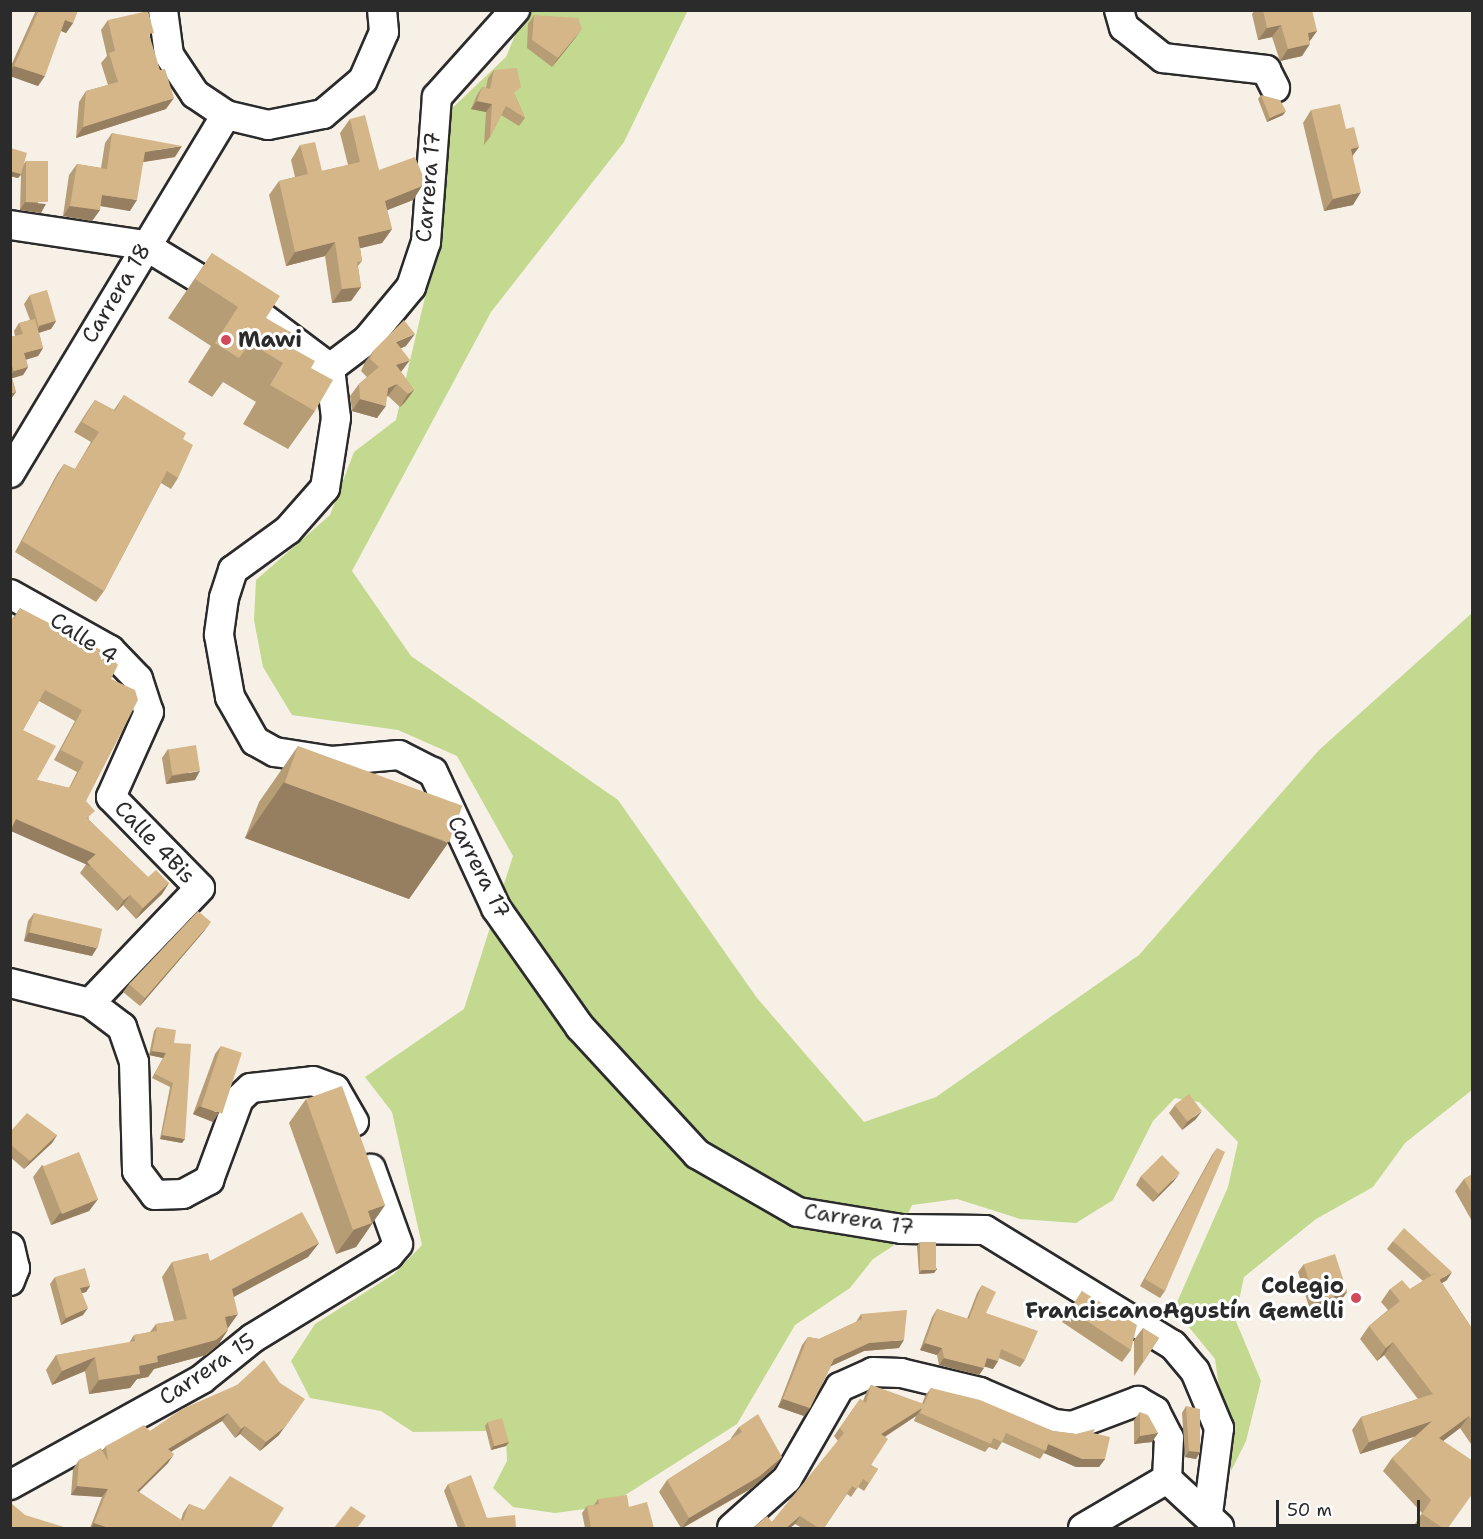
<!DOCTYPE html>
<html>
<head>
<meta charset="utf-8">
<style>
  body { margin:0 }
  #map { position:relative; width:1483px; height:1539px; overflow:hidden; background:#f7f0e7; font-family:"Shantell Sans",sans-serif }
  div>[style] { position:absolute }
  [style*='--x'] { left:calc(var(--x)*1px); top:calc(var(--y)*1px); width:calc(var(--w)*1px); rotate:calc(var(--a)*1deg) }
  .green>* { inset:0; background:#c2d98f }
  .roads { filter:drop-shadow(2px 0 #2b2b2b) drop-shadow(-2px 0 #2b2b2b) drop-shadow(0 2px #2b2b2b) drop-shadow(0 -2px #2b2b2b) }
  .minor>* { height:28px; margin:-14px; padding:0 14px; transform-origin:14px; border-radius:14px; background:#fff }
  .wall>* { inset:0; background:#b79d76 }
  .shaded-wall>* { inset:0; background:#957f60; transform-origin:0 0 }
  .building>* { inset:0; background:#d5b689; transform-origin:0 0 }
  .dots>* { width:16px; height:16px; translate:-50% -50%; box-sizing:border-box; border:3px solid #fff; border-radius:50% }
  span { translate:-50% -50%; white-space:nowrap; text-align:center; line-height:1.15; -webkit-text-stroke:6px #fff; paint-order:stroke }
  .street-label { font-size:22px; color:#2b2b2b }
  .poi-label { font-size:22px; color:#2b2b2b; font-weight:700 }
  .left { translate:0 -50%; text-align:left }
  .right { translate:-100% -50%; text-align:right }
  .frame { position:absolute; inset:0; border:12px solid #2b2b2b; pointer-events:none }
  .scale { position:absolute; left:1276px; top:1500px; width:144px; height:27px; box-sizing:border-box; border:3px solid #2b2b2b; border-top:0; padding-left:8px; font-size:18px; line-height:21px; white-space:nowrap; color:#2b2b2b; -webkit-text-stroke:4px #fff; paint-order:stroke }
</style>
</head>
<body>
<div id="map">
  <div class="green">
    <div style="clip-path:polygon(688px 10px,624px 142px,491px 312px,352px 571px,411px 656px,618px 800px,757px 998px,864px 1122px,936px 1097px,1139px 955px,1319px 750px,1472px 613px,1472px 1090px,1405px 1143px,1373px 1187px,1316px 1219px,1244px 1277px,1235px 1319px,1261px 1381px,1246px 1441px,1231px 1471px,1215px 1359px,1174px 1309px,1228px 1187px,1238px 1142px,1199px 1102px,1175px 1098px,1153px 1121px,1113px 1200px,1076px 1223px,1020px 1219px,957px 1199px,912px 1205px,893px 1246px,873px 1259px,850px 1288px,795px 1325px,737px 1424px,608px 1506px,555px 1513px,513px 1507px,493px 1488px,507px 1461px,506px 1437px,486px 1431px,413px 1432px,381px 1411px,310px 1398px,291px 1361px,315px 1324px,394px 1274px,422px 1245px,392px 1112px,365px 1077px,464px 1009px,513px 856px,457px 756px,398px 730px,292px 715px,263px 667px,254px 620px,256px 580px,330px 515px,354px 452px,396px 420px,439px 238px,446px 114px,506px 57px,525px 11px)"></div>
  </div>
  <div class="roads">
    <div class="minor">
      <div style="--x:163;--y:10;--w:45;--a:82.4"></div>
      <div style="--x:169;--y:55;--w:47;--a:56.3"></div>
      <div style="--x:195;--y:94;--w:37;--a:34"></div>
      <div style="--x:226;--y:115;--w:43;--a:13.4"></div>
      <div style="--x:268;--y:125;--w:56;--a:-11.3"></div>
      <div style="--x:323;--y:114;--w:52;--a:-40.4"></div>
      <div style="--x:363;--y:80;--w:52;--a:-66.4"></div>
      <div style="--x:384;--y:32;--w:22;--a:-95"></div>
      <div style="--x:1119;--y:10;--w:18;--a:74"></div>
      <div style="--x:1124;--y:27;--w:50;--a:38.5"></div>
      <div style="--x:1163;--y:58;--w:104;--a:6.6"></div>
      <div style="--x:1266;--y:70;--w:20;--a:63"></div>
      <div style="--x:10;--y:225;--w:135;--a:8.5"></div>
      <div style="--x:144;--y:245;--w:98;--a:31.3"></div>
      <div style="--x:262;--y:317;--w:85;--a:36.9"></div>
      <div style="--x:330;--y:368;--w:50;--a:83.2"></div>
      <div style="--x:336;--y:418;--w:71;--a:98.9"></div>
      <div style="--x:325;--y:488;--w:56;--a:131.4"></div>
      <div style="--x:288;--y:530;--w:68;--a:144"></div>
      <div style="--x:233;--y:570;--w:29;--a:108"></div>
      <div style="--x:224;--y:598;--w:37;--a:98"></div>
      <div style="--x:219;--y:635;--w:63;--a:79.9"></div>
      <div style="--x:230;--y:697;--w:51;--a:60.4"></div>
      <div style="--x:255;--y:741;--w:23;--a:29"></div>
      <div style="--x:275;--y:752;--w:58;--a:9"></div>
      <div style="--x:332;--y:761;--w:67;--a:-5.1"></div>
      <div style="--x:399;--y:755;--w:38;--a:27"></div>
      <div style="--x:433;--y:772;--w:150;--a:65.1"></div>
      <div style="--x:496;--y:908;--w:146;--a:54.8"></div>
      <div style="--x:580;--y:1027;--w:173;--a:47.3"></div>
      <div style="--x:697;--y:1154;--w:116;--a:29.9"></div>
      <div style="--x:798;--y:1212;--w:105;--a:9.3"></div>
      <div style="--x:902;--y:1229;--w:83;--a:0.7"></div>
      <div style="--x:985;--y:1230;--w:220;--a:31.5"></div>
      <div style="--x:1173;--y:1345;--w:34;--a:50"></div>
      <div style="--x:1195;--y:1371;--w:62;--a:67.2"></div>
      <div style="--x:1219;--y:1428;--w:87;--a:97.3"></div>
      <div style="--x:330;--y:368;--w:46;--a:-37.1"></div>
      <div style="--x:367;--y:340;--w:69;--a:-50.3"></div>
      <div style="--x:411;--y:287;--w:47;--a:-71.6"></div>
      <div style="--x:426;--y:242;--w:145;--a:-85.7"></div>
      <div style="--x:437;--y:97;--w:117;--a:-48.1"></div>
      <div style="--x:10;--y:473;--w:418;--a:-58.9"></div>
      <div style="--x:10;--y:594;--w:115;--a:29.2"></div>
      <div style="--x:110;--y:650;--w:40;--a:46"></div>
      <div style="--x:138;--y:679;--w:35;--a:72"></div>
      <div style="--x:149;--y:712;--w:93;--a:114.1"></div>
      <div style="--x:111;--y:797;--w:127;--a:45.6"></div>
      <div style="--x:200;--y:888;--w:159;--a:133.7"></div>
      <div style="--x:10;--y:983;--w:82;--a:14"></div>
      <div style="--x:90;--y:1003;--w:40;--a:37"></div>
      <div style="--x:122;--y:1027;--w:37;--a:71"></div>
      <div style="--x:134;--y:1062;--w:109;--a:88.4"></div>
      <div style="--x:137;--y:1171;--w:30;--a:53"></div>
      <div style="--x:155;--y:1195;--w:28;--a:-2"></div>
      <div style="--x:183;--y:1194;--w:30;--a:-28"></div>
      <div style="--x:209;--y:1180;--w:86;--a:-69.7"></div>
      <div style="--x:239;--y:1099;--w:16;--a:-43"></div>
      <div style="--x:251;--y:1088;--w:62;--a:-6.4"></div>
      <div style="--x:313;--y:1081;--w:23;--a:20"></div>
      <div style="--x:335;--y:1089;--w:38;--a:60"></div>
      <div style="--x:10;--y:1247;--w:22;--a:77"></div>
      <div style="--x:15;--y:1268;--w:14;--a:111"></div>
      <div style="--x:10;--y:1485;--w:219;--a:-28.9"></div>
      <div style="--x:202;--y:1379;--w:65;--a:-38.8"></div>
      <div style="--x:253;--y:1338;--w:159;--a:-31.4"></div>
      <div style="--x:389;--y:1255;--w:14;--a:-51"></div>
      <div style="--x:398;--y:1244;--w:80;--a:-109.8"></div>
      <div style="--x:732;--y:1528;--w:74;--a:-41.7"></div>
      <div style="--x:787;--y:1479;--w:106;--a:-60.1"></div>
      <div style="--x:840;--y:1387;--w:36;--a:-24"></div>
      <div style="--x:873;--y:1372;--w:28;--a:2"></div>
      <div style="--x:901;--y:1373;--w:81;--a:13.5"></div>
      <div style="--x:980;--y:1392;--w:81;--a:23.4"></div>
      <div style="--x:1054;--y:1424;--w:18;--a:6"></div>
      <div style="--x:1072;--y:1426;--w:71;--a:-20.7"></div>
      <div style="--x:1138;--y:1401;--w:20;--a:30"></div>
      <div style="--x:1155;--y:1411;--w:30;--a:63"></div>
      <div style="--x:1169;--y:1438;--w:41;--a:92.8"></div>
      <div style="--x:1167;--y:1479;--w:71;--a:42.7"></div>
      <div style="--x:1083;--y:1528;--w:97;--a:-30.3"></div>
    </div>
  </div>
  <div class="wall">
    <div style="clip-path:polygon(36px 10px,78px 10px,73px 23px,66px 33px,61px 31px,38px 86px,10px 76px,10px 68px)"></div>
    <div style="clip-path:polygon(1255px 10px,1263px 10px,1317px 31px,1310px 41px,1302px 56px,1280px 61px,1272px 37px,1258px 40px,1252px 14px)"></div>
    <div style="clip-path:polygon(534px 15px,576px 37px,552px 67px,527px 48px,528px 24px)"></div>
    <div style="clip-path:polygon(108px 20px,150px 38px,166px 109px,76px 138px,79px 102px,86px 91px,108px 85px,101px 63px,107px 56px,101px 30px)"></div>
    <div style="clip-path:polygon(494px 70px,515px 95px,525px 118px,519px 126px,501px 115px,490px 137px,484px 145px,486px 112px,471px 109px,477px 95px,482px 87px,486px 88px,488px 78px)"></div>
    <div style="clip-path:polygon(1261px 95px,1283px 115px,1267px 122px,1258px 99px)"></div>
    <div style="clip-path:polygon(1311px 110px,1346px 129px,1359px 147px,1353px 155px,1353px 205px,1324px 211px,1303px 123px)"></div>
    <div style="clip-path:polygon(350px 119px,379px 170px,422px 186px,413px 200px,387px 210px,392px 229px,382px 243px,360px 248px,362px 261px,358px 266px,361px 287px,351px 301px,332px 303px,325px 256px,286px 266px,269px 195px,279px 181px,295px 177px,291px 160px,300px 145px,322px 171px,348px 165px,340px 133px)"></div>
    <div style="clip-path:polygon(112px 133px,175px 157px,143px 162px,130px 211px,100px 206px,100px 210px,92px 221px,63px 216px,69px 175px,77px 164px,101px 168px,105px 143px)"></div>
    <div style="clip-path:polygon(10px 149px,23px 165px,26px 161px,41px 213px,20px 210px,21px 175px,18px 178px,10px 176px)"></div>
    <div style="clip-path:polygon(212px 253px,290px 347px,311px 368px,315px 411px,288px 449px,243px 424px,256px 402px,223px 382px,212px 397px,188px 382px,211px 346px,168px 318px)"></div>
    <div style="clip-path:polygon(30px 295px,56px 321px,51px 329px,39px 333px,43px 348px,38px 356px,26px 359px,28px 367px,23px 375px,12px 378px,16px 392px,10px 400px,10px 337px,15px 336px,14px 331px,19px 323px,30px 320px,24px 304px)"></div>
    <div style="clip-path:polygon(406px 346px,401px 348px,401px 372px,414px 390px,405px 402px,400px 407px,388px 396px,387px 396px,377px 418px,352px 411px,350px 396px,359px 384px,367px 377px,361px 371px,365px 362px,374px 350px)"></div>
    <div style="clip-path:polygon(124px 395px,183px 439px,178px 478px,171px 489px,161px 483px,104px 591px,96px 602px,15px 552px,57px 474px,64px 464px,75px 469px,91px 442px,74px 432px,88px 410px,95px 400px,114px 410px)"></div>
    <div style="clip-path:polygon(evenodd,20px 608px,111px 679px,86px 801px,89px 820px,148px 877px,169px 883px,162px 894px,136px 919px,123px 905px,117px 911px,80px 873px,87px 863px,10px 830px,13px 618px,20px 608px,39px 701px,75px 721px,54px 760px,77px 772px,69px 788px,37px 780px,23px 730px,39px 701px)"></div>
    <div style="clip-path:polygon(298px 746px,448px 843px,409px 899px,245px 838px,259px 802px)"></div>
    <div style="clip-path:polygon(168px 749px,195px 780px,166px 784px,162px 758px)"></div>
    <div style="clip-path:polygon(34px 913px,92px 956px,24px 941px,28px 921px)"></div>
    <div style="clip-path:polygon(205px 930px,140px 1006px,123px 992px,129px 984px)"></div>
    <div style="clip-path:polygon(157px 1027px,174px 1043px,182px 1143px,160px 1139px,170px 1087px,152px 1078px,163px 1058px,149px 1055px,154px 1031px)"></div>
    <div style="clip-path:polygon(221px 1046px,213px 1122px,193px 1114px,215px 1054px)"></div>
    <div style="clip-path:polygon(306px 1099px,385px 1205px,356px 1247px,336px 1254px,289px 1123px)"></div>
    <div style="clip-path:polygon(1175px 1105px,1196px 1119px,1182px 1130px,1169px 1113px)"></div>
    <div style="clip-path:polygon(10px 1132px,57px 1135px,52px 1143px,24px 1169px,10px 1157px)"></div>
    <div style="clip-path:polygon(1217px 1148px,1165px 1291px,1160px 1298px,1140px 1286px,1212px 1155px)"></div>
    <div style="clip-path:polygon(42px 1165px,98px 1199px,89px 1211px,51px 1225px,33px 1177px)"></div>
    <div style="clip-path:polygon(1473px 1174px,1473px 1223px,1455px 1191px,1464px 1179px)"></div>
    <div style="clip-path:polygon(1141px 1176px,1174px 1181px,1153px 1202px,1136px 1185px)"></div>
    <div style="clip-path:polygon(1393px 1241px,1447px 1280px,1442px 1283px,1473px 1330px,1473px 1447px,1460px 1428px,1443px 1441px,1448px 1528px,1415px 1528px,1413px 1527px,1422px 1513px,1383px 1471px,1392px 1458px,1415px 1436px,1360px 1454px,1352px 1430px,1361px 1417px,1418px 1399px,1384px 1355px,1377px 1361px,1360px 1339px,1369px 1326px,1388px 1310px,1381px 1302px,1390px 1289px,1410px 1289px,1423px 1281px,1387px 1249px)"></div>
    <div style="clip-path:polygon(920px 1242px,937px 1269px,934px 1273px,919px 1274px,917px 1246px)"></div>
    <div style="clip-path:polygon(319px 1243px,308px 1257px,234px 1297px,228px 1328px,218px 1345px,206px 1355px,154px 1369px,148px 1377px,137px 1379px,130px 1388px,89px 1394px,85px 1371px,52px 1385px,46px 1370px,56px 1355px,129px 1343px,134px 1335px,150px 1332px,156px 1324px,174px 1321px,162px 1277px,172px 1262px,210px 1261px)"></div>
    <div style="clip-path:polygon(1304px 1264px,1347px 1292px,1341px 1300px,1310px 1310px,1298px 1272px)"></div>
    <div style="clip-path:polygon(55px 1277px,90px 1286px,86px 1292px,82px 1293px,83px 1315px,61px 1325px,50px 1284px)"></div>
    <div style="clip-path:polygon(982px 1285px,986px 1313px,1025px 1360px,1020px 1367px,999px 1358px,998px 1361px,993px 1369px,985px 1366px,979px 1375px,939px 1365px,937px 1355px,920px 1350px,932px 1317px,937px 1309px,967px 1319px,977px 1293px)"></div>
    <div style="clip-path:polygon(1082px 1291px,1131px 1350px,1122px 1362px,1062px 1322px)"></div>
    <div style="clip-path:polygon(861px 1314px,899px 1348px,864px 1351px,831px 1366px,810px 1408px,804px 1416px,778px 1407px,802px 1345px,808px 1337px,819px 1339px,856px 1322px)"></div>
    <div style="clip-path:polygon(1143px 1328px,1159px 1338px,1134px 1376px,1134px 1340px)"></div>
    <div style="clip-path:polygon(237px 1385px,279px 1435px,260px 1451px,240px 1434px,235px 1438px,222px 1421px,171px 1452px,168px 1463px,139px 1492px,181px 1520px,183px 1513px,189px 1504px,204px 1510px,271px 1528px,90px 1528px,102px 1497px,71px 1495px,73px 1469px,79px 1460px,102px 1451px,106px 1446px,150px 1431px)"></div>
    <div style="clip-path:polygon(871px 1385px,922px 1404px,925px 1396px,931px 1388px,1053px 1431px,1076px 1434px,1093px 1433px,1105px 1459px,1099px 1467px,1076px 1467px,1044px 1453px,1040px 1459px,1002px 1442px,997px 1450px,989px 1447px,985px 1452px,914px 1421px,916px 1416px,885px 1437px,871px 1465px,878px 1469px,864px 1491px,858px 1487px,851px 1497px,847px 1494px,824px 1528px,802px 1528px,795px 1524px,790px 1528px,753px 1528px,772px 1522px,838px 1441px,834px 1436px,860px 1399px,863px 1401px,866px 1393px)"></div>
    <div style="clip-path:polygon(1186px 1406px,1200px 1452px,1196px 1459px,1185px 1457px,1182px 1413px)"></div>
    <div style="clip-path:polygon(1140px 1412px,1158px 1433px,1152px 1442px,1134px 1444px,1134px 1420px)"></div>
    <div style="clip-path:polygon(488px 1422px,509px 1442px,506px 1446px,491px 1450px,485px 1426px)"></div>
    <div style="clip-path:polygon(739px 1427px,774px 1468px,752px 1488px,683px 1528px,681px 1528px,659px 1492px,667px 1480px,731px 1439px,731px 1438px)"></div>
    <div style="clip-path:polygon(448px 1484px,487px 1518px,516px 1528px,458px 1528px,444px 1491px)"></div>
    <div style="clip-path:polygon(598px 1499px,629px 1507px,654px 1528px,585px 1528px,582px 1513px,587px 1506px,594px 1505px)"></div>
  </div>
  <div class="shaded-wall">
    <div style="clip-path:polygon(65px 20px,73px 23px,66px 33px,59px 30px)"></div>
    <div style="clip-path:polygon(1281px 25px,1272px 37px,1258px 40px,1267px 28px)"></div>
    <div style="clip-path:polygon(582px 29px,576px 37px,552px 67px,558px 58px)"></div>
    <div style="clip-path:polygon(1317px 31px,1308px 43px,1308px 33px)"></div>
    <div style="clip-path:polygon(1310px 44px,1302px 56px,1280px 61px,1288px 49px)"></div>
    <div style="clip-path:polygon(14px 66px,45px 76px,38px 86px,10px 76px,10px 71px)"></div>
    <div style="clip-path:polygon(174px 98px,166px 109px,76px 138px,83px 127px)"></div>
    <div style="clip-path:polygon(477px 101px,492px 104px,486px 112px,471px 109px)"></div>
    <div style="clip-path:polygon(1286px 111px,1283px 115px,1267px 122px,1270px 118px)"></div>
    <div style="clip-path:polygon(182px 146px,175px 157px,137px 163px,145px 152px)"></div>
    <div style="clip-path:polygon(1359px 147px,1350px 159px,1351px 149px)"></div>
    <div style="clip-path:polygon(10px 171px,21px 174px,18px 178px,10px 176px)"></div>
    <div style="clip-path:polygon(422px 186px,413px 200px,375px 215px,385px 201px)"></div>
    <div style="clip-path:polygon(1361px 192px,1353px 205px,1324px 211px,1333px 199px)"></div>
    <div style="clip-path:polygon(102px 195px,137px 200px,130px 211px,95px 205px)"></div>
    <div style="clip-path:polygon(25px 202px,46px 204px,41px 213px,20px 210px)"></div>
    <div style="clip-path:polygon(70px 206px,100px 210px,92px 221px,63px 216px)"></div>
    <div style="clip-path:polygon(392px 229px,382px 243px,349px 251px,358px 237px)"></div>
    <div style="clip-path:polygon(335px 242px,325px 256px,286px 266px,295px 252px)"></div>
    <div style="clip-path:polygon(361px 287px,351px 301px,332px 303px,342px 289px)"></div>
    <div style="clip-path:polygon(56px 321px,51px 329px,34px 334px,40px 326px)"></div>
    <div style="clip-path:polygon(415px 334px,406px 346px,387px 354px,396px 342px)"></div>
    <div style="clip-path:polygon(43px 348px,38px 356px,19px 362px,24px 353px)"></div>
    <div style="clip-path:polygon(410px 360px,401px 372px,396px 365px)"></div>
    <div style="clip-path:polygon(28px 367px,23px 375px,10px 379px,10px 376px,14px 371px)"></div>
    <div style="clip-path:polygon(397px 384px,388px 396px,380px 401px,388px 388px)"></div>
    <div style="clip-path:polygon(414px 390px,405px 402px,400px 407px,408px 394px)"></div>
    <div style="clip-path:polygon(16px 392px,10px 400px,10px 394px)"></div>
    <div style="clip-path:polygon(360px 399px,386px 406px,377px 418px,352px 411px)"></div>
    <div style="clip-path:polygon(200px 771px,195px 780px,166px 784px,172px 776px)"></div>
    <div style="clip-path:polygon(284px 782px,448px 843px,409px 899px,245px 838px)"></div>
    <div style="left:16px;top:819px;width:87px;height:13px;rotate:24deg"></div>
    <div style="clip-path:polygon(169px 883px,162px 894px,136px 919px,143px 908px)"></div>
    <div style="clip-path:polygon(130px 895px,123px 905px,117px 911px,124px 900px)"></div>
    <div style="clip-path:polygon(211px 922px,205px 930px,140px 1006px,145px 998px)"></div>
    <div style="clip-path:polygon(29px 932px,97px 948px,92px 956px,24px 941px)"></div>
    <div style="clip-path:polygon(152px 1051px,166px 1053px,163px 1058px,149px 1055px)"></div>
    <div style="clip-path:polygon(199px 1106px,219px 1113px,213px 1122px,193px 1114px)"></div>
    <div style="clip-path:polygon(1202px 1111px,1196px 1119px,1182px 1130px,1187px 1122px)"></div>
    <div style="clip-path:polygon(57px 1135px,52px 1143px,24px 1169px,30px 1161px)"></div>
    <div style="clip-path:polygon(162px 1135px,185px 1139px,182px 1143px,160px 1139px)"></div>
    <div style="clip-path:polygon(1180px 1173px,1174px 1181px,1153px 1202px,1159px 1194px)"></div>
    <div style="clip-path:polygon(98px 1199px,89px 1211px,51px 1225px,60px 1213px)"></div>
    <div style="clip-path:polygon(385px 1205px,356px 1247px,336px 1254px,368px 1211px)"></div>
    <div style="clip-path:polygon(319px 1243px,308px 1257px,222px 1303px,232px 1289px)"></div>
    <div style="clip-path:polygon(937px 1269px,934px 1273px,919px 1274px,922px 1270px)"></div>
    <div style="clip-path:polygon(1452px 1272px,1447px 1280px,1432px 1289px,1438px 1281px)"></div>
    <div style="clip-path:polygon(90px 1286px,86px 1292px,75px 1295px,80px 1288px)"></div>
    <div style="clip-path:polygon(1347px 1292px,1341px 1300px,1310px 1310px,1316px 1302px)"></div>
    <div style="clip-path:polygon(88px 1308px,83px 1315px,61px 1325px,66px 1318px)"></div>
    <div style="clip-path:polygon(238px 1314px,228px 1328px,215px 1331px,225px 1317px)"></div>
    <div style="clip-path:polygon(228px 1330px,218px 1345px,206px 1355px,154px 1369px,148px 1377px,137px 1379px,130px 1388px,89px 1394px,99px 1380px,139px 1366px,157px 1356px)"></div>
    <div style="clip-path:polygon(904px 1340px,899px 1348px,864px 1351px,829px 1367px,834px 1359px,869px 1343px)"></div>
    <div style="clip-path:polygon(1393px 1342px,1384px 1355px,1377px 1361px,1386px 1348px)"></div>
    <div style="clip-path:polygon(925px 1343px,942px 1348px,937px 1355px,920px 1350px)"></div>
    <div style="clip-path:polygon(95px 1357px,85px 1371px,52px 1385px,62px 1371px)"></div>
    <div style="clip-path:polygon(944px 1358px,984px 1368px,979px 1375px,939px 1365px)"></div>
    <div style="clip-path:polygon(987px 1358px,998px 1361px,993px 1369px,982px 1366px)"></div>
    <div style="clip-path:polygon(783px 1399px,810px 1408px,804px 1416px,778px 1407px)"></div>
    <div style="clip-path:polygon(299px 1407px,279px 1435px,260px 1451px,266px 1442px)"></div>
    <div style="clip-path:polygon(922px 1408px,916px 1416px,876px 1442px,881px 1434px)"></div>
    <div style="clip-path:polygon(228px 1413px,222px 1421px,162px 1457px,168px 1449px)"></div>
    <div style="clip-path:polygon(1469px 1416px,1460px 1428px,1430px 1451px,1439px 1438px)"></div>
    <div style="clip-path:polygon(1432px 1421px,1423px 1434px,1360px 1454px,1369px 1442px)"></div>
    <div style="clip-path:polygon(245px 1426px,240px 1434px,235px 1438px,241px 1429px)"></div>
    <div style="clip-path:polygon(1158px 1433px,1152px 1442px,1134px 1444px,1140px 1436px)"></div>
    <div style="clip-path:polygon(509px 1442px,506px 1446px,491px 1450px,494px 1446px)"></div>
    <div style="clip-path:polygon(1048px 1444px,1105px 1459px,1099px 1467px,1076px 1467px,1044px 1453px)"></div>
    <div style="clip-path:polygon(1189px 1451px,1200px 1452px,1196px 1459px,1185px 1457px)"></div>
    <div style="clip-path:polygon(174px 1454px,168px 1463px,131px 1499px,137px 1491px)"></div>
    <div style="clip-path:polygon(782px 1457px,774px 1468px,752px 1488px,682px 1528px,689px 1518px)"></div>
    <div style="clip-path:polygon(77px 1486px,108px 1489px,102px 1497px,71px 1495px)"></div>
    <div style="clip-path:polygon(800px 1516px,795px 1524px,790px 1528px,786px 1528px)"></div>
    <div style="clip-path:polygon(94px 1523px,109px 1528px,91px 1528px)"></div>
  </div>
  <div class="building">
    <div style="clip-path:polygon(39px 10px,78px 10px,73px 23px,65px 20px,45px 76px,14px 66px)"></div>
    <div style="clip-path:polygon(1263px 10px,1312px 10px,1317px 31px,1308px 33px,1310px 44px,1288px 49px,1281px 25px,1267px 28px)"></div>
    <div style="clip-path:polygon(148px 11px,154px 33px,149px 34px,160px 70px,165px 69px,174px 98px,83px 127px,86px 91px,118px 82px,109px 53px,115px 51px,108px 20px)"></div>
    <div style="clip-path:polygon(534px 15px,578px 18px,582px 29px,558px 58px,532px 40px)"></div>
    <div style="clip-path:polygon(517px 68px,521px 87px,514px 93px,525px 118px,506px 106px,490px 137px,492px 104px,477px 101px,482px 87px,490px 89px,494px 70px)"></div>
    <div style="clip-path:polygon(1261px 95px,1280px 100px,1286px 111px,1270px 118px)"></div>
    <div style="clip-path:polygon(1340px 104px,1346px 129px,1354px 127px,1359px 147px,1351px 149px,1361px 192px,1333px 199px,1311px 110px)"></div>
    <div style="clip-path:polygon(365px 115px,379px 170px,415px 157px,423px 176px,422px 186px,385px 201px,392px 229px,358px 237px,362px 261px,357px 262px,361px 287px,342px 289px,335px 242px,295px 252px,279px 181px,308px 174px,300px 145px,315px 142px,322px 171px,360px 162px,350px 119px)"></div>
    <div style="clip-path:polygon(112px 133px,182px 146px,145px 152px,137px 200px,102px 195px,100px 210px,70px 206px,77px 164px,107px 169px)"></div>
    <div style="clip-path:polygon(11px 148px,27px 153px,21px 174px,10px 171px)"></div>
    <div style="left:26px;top:161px;width:22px;height:41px"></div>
    <div style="clip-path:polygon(212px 253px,280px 296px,266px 318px,297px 336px,290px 347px,315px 361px,311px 368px,333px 380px,315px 411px,270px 385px,283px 363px,250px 343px,239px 358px,215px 343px,238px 307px,195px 279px)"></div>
    <div style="left:47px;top:290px;width:32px;height:18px;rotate:74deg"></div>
    <div style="clip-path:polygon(35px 319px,43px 348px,24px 353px,28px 367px,14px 371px,10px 361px,10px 337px,23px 334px,19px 323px)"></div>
    <div style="clip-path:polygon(404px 320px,415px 334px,396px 342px,410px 360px,396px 365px,414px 390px,408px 394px,397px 384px,388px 388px,386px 406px,360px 399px,359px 384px,379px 367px,370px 359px,374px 350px)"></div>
    <div style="clip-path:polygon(10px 373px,16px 392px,10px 394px)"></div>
    <div style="clip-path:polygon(124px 395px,186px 433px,183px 439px,193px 445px,178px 478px,167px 471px,104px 591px,22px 541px,64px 464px,75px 469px,99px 432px,82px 422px,95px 400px,115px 411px)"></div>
    <div style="clip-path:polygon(evenodd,20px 608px,107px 653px,118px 665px,111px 679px,135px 690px,138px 700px,86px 801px,95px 811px,87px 818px,148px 877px,156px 870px,169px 883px,143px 908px,130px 895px,124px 900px,87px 862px,96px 854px,16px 819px,10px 830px,10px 617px,14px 619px,20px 608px,45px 690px,82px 710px,61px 750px,84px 762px,70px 788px,37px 780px,56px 746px,23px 730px,45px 690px)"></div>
    <div style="left:196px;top:745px;width:26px;height:28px;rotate:81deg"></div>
    <div style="left:298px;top:746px;width:175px;height:39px;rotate:20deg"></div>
    <div style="clip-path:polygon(198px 911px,211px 922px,145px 998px,129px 984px)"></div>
    <div style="left:34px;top:913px;width:70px;height:20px;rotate:13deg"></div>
    <div style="clip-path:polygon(157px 1027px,176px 1030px,174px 1043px,191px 1044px,185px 1139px,162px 1135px,173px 1083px,155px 1074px,166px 1053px,152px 1051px)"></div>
    <div style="left:221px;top:1046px;width:22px;height:64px;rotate:18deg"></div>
    <div style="clip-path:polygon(342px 1086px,385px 1205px,368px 1211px,372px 1223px,353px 1230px,306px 1099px)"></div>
    <div style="left:1189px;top:1094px;width:21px;height:18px;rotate:53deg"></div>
    <div style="clip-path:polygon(27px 1113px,57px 1135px,30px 1161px,10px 1144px,10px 1132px)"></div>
    <div style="clip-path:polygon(1217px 1148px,1225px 1152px,1165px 1291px,1145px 1279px)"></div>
    <div style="left:79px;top:1152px;width:51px;height:39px;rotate:68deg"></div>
    <div style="left:1162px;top:1155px;width:25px;height:30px;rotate:45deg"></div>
    <div style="clip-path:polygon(1473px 1174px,1473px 1195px,1464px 1179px)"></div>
    <div style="clip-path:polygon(302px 1212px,319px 1243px,232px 1289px,238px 1314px,225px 1317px,228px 1330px,216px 1340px,157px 1356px,158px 1362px,139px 1366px,140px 1374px,99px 1380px,95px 1357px,62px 1371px,56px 1355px,135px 1341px,134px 1335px,157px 1331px,156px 1324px,187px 1319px,172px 1262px,208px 1253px,210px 1261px)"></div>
    <div style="clip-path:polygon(1404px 1228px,1452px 1272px,1439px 1280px,1435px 1273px,1431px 1275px,1427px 1271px,1393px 1241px)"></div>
    <div style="left:920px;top:1242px;width:16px;height:28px"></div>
    <div style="left:1335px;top:1254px;width:40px;height:33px;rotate:72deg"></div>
    <div style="clip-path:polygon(85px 1268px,90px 1286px,80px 1288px,88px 1308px,66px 1318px,55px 1277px)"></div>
    <div style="clip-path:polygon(1435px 1273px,1473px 1330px,1473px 1420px,1469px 1416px,1439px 1438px,1473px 1461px,1473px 1493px,1448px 1528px,1443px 1528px,1422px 1514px,1431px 1500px,1392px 1458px,1432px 1421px,1369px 1442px,1361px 1417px,1433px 1394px,1393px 1342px,1386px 1348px,1369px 1326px,1400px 1301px,1390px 1289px,1402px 1280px,1410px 1289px)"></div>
    <div style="clip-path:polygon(982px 1285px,996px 1292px,986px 1313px,1038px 1331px,1025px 1360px,1001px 1349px,998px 1361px,987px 1358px,984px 1368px,944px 1358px,942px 1348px,925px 1343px,937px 1309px,969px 1319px)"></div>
    <div style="clip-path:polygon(1082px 1291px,1137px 1325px,1131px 1350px,1070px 1310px)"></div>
    <div style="clip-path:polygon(907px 1310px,904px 1340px,869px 1343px,834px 1359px,810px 1408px,783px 1399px,808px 1337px,819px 1339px,862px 1319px,861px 1314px)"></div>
    <div style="clip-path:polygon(1143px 1328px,1159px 1338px,1143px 1363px)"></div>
    <div style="clip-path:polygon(264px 1360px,280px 1383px,305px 1399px,285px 1427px,266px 1442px,245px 1426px,241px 1429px,228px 1413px,168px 1449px,174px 1454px,137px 1491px,183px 1521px,189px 1504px,204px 1510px,230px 1476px,284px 1508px,271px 1528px,109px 1528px,94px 1523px,108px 1489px,77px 1486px,79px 1460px,101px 1448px,108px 1461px,106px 1446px,144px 1425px,150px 1431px,182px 1409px,237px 1385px)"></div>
    <div style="clip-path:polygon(871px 1385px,924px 1404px,931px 1388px,980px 1400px,1053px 1431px,1076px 1434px,1095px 1429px,1093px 1433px,1110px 1437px,1105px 1459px,1082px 1459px,1048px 1444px,1046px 1451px,1006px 1433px,1002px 1442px,993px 1438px,991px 1444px,920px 1413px,922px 1408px,881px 1434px,888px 1439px,871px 1465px,878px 1469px,869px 1483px,863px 1479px,857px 1489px,852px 1486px,824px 1528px,819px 1528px,800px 1516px,786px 1528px,753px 1528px,767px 1516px,772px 1522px,844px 1433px,840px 1428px,860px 1399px,866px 1403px)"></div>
    <div style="clip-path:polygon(1186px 1406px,1200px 1409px,1200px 1452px,1189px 1451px)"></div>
    <div style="clip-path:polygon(1140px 1412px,1148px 1415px,1158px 1433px,1140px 1436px)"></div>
    <div style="clip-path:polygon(758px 1414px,782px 1457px,760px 1476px,689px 1518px,667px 1480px,742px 1432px,739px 1427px)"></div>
    <div style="left:502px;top:1418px;width:25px;height:15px;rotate:74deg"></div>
    <div style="clip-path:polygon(471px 1475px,487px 1518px,515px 1515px,516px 1528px,466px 1528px,448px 1484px)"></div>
    <div style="clip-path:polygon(627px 1495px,629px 1507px,647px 1502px,654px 1528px,591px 1528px,587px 1506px,599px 1504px,598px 1499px)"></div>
    <div style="clip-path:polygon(10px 1502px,25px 1515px,67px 1528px,10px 1528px)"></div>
    <div style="clip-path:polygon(351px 1506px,366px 1516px,357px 1528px,334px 1528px)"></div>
  </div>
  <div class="dots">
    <div style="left:226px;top:340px;background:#d1495b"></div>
    <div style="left:1356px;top:1298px;background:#d1495b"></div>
  </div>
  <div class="street-label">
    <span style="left:428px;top:187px;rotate:-85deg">Carrera 17</span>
    <span style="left:116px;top:293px;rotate:-59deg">Carrera 18</span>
    <span style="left:84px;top:638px;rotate:33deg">Calle 4</span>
    <span style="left:155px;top:842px;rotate:46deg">Calle 4Bis</span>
    <span style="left:479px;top:867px;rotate:63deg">Carrera 17</span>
    <span style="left:859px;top:1219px;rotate:9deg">Carrera 17</span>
    <span style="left:207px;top:1369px;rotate:-34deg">Carrera 15</span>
  </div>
  <div class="poi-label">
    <span class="left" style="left:238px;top:340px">Mawi</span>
    <span class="right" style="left:1344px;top:1298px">Colegio<br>FranciscanoAgustín Gemelli</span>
  </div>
  <div class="frame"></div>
  <div class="scale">50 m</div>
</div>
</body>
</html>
